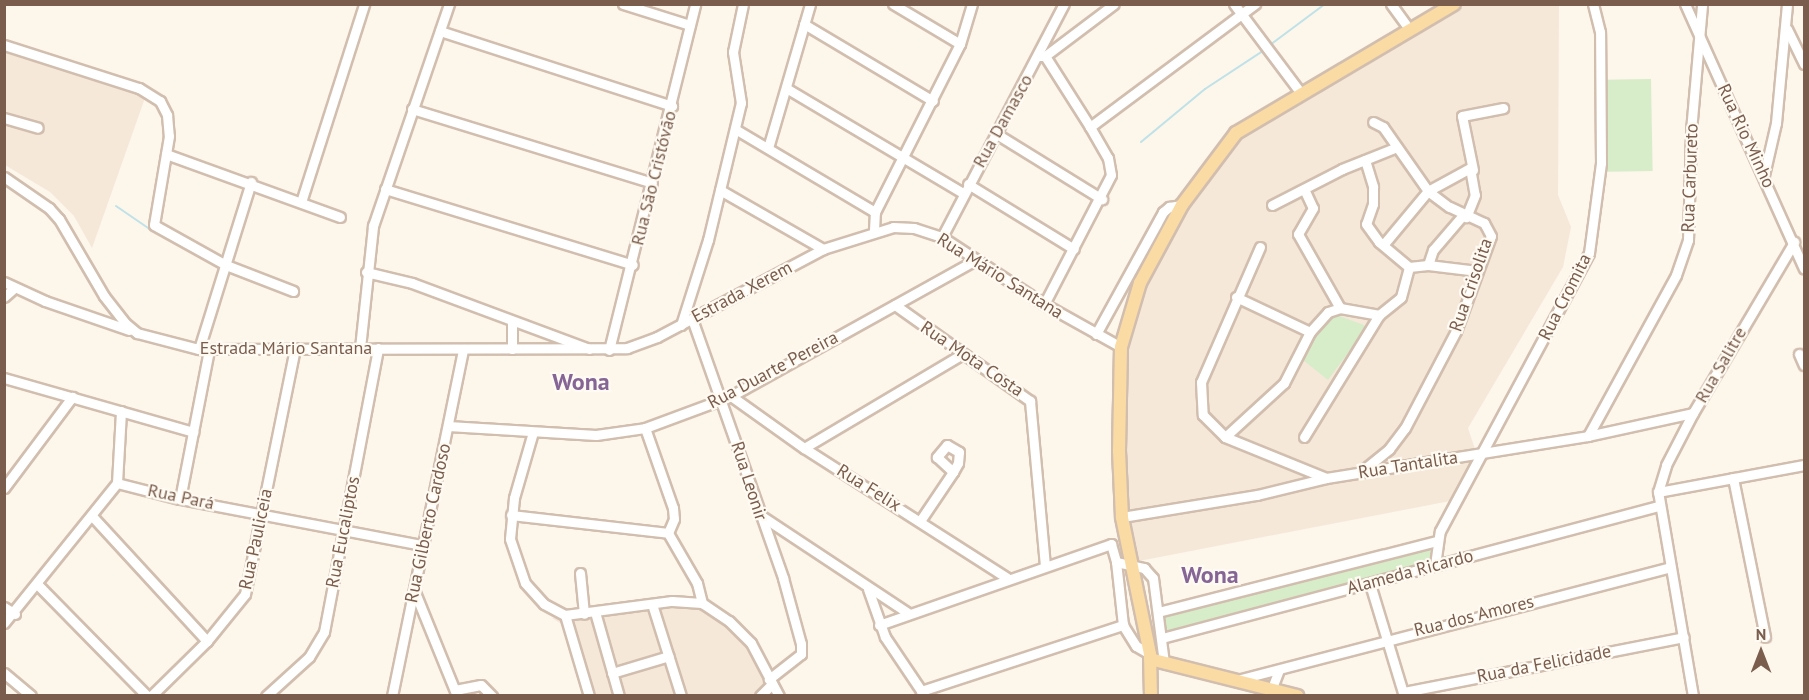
<!DOCTYPE html>
<html>
<head>
<meta charset="utf-8">
<style>
  body { margin:0 }
  #map { position:relative; width:1809px; height:700px; overflow:hidden; background:#fdf6eb; font-family:"PT Sans",sans-serif }
  div>[style] { position:absolute }
  [style*='--x'] { left:calc(var(--x)*1px); top:calc(var(--y)*1px); width:calc(var(--w)*1px); rotate:calc(var(--a)*1deg) }
  .residential>* { inset:0; background:#f5e8d9 }
  .green>* { inset:0; background:#d7ecc8; transform-origin:0 0 }
  .stream>* { height:2px; margin:-1px; padding:0 1px; transform-origin:1px; border-radius:1px; background:#bee2e8 }
  .roads { filter:drop-shadow(2px 0 #d1beaf) drop-shadow(-2px 0 #d1beaf) drop-shadow(0 2px #d1beaf) drop-shadow(0 -2px #d1beaf) }
  .minor>* { height:9px; margin:-4.5px; padding:0 4.5px; transform-origin:4.5px; border-radius:4.5px; background:#fff }
  .major>* { height:12px; margin:-6px; padding:0 6px; transform-origin:6px; border-radius:6px; background:#fbdba4 }
  span { translate:-50% -50%; white-space:nowrap; text-align:center; line-height:1.15; -webkit-text-stroke:4.5px #fffaf2; paint-order:stroke }
  .street-label { font-size:18px; color:#7a5d4d }
  .district-label { font-size:24px; color:#856595; font-weight:700 }
  .frame { position:absolute; inset:0; border:6px solid #7a5d4d; pointer-events:none }
  .north { position:absolute; left:1731px; top:622px; width:60px; height:60px; -webkit-text-stroke:4px #fffaf2; paint-order:stroke; rotate:0deg; font-size:16px; font-weight:700; line-height:24px; text-align:center; color:#7a5d4d }
  .north::after { content:''; display:block; margin:auto; width:21px; height:27px; background:#7a5d4d; clip-path:polygon(50% 0,100% 100%,50% 72%,0 100%) }
</style>
</head>
<body>
<div id="map">
  <div class="residential">
    <div style="clip-path:polygon(1448px 5px,1559px 5px,1558px 195px,1571px 227px,1563px 267px,1468px 428px,1477px 455px,1450px 501px,1134px 562px,1120px 366px,1129px 310px,1223px 141px)"></div>
    <div style="clip-path:polygon(4px 50px,146px 95px,92px 248px,74px 216px,50px 192px,5px 165px)"></div>
    <div style="clip-path:polygon(701px 604px,753px 649px,778px 692px,774px 696px,591px 695px,563px 625px,552px 618px)"></div>
  </div>
  <div class="green">
    <div style="left:1651px;top:79px;width:92px;height:46px;rotate:89deg"></div>
    <div style="clip-path:polygon(1334px 314px,1364px 325px,1365px 330px,1328px 380px,1303px 360px,1324px 320px)"></div>
    <div style="clip-path:polygon(1433px 548px,1436px 562px,1163px 634px,1161px 613px)"></div>
  </div>
  <div class="stream">
    <div style="--x:1270;--y:45;--w:69;--a:-36.7"></div>
    <div style="--x:1141;--y:142;--w:83;--a:-39.6"></div>
    <div style="--x:1205;--y:89;--w:73;--a:-33.3"></div>
    <div style="--x:116;--y:206;--w:46;--a:34.4"></div>
  </div>
  <div class="roads">
    <div class="minor">
      <div style="--x:623;--y:4;--w:70;--a:17.4"></div>
      <div style="--x:893;--y:4;--w:78;--a:30.8"></div>
      <div style="--x:1234;--y:4;--w:110;--a:53.1"></div>
      <div style="--x:1391;--y:4;--w:32;--a:54"></div>
      <div style="--x:1685;--y:4;--w:290;--a:65.8"></div>
      <div style="--x:804;--y:24;--w:150;--a:30.8"></div>
      <div style="--x:1787;--y:29;--w:39;--a:64"></div>
      <div style="--x:440;--y:31;--w:244;--a:17.9"></div>
      <div style="--x:4;--y:45;--w:142;--a:17.7"></div>
      <div style="--x:139;--y:88;--w:25;--a:32"></div>
      <div style="--x:160;--y:101;--w:16;--a:63"></div>
      <div style="--x:167;--y:115;--w:21;--a:85"></div>
      <div style="--x:169;--y:136;--w:90;--a:99.6"></div>
      <div style="--x:154;--y:225;--w:82;--a:29.1"></div>
      <div style="--x:226;--y:265;--w:72;--a:21.2"></div>
      <div style="--x:1040;--y:56;--w:5;--a:0"></div>
      <div style="--x:1045;--y:56;--w:84;--a:57.6"></div>
      <div style="--x:1090;--y:127;--w:36;--a:60"></div>
      <div style="--x:1108;--y:158;--w:17;--a:80"></div>
      <div style="--x:1111;--y:175;--w:145;--a:117.4"></div>
      <div style="--x:1045;--y:56;--w:86;--a:-37"></div>
      <div style="--x:786;--y:88;--w:206;--a:30.7"></div>
      <div style="--x:412;--y:109;--w:251;--a:17.1"></div>
      <div style="--x:4;--y:118;--w:35;--a:16"></div>
      <div style="--x:1090;--y:127;--w:206;--a:-36.7"></div>
      <div style="--x:735;--y:129;--w:163;--a:30.7"></div>
      <div style="--x:995;--y:133;--w:126;--a:31.7"></div>
      <div style="--x:768;--y:148;--w:150;--a:-73.7"></div>
      <div style="--x:166;--y:154;--w:185;--a:19.9"></div>
      <div style="--x:1365;--y:160;--w:28;--a:73"></div>
      <div style="--x:1373;--y:187;--w:17;--a:90"></div>
      <div style="--x:1373;--y:204;--w:21;--a:109"></div>
      <div style="--x:1366;--y:224;--w:22;--a:54"></div>
      <div style="--x:1379;--y:242;--w:39;--a:40"></div>
      <div style="--x:1409;--y:267;--w:19;--a:-6"></div>
      <div style="--x:1428;--y:265;--w:50;--a:6.8"></div>
      <div style="--x:1473;--y:170;--w:55;--a:-101.5"></div>
      <div style="--x:1462;--y:116;--w:42;--a:-11"></div>
      <div style="--x:1764;--y:175;--w:53;--a:-77"></div>
      <div style="--x:1776;--y:123;--w:120;--a:-84.7"></div>
      <div style="--x:4;--y:177;--w:55;--a:34.6"></div>
      <div style="--x:49;--y:208;--w:15;--a:48"></div>
      <div style="--x:59;--y:219;--w:89;--a:59.7"></div>
      <div style="--x:104;--y:296;--w:34;--a:52"></div>
      <div style="--x:125;--y:323;--w:16;--a:40"></div>
      <div style="--x:137;--y:333;--w:64;--a:14.5"></div>
      <div style="--x:199;--y:349;--w:428;--a:-0.1"></div>
      <div style="--x:627;--y:348;--w:32;--a:-20"></div>
      <div style="--x:657;--y:337;--w:188;--a:-27.9"></div>
      <div style="--x:823;--y:249;--w:73;--a:-17.4"></div>
      <div style="--x:893;--y:227;--w:21;--a:3"></div>
      <div style="--x:914;--y:228;--w:29;--a:18"></div>
      <div style="--x:942;--y:237;--w:122;--a:33.3"></div>
      <div style="--x:1044;--y:304;--w:88;--a:29.2"></div>
      <div style="--x:968;--y:184;--w:124;--a:31.5"></div>
      <div style="--x:385;--y:189;--w:259;--a:17"></div>
      <div style="--x:1304;--y:189;--w:21;--a:65"></div>
      <div style="--x:1313;--y:208;--w:30;--a:120"></div>
      <div style="--x:1298;--y:234;--w:85;--a:60.4"></div>
      <div style="--x:720;--y:190;--w:119;--a:29.8"></div>
      <div style="--x:301;--y:202;--w:208;--a:-72.3"></div>
      <div style="--x:1272;--y:205;--w:79;--a:-27.2"></div>
      <div style="--x:1342;--y:169;--w:59;--a:-21.8"></div>
      <div style="--x:874;--y:230;--w:18;--a:-87"></div>
      <div style="--x:875;--y:212;--w:188;--a:-63.2"></div>
      <div style="--x:960;--y:44;--w:42;--a:-73.3"></div>
      <div style="--x:942;--y:237;--w:263;--a:-62.4"></div>
      <div style="--x:1383;--y:245;--w:70;--a:-50.2"></div>
      <div style="--x:1428;--y:191;--w:48;--a:-28.7"></div>
      <div style="--x:1470;--y:168;--w:27;--a:80"></div>
      <div style="--x:1475;--y:195;--w:24;--a:112"></div>
      <div style="--x:1260;--y:247;--w:147;--a:113.6"></div>
      <div style="--x:1201;--y:382;--w:33;--a:87"></div>
      <div style="--x:1203;--y:415;--w:31;--a:45"></div>
      <div style="--x:1225;--y:437;--w:109;--a:22.1"></div>
      <div style="--x:1428;--y:265;--w:16;--a:-72"></div>
      <div style="--x:1433;--y:250;--w:46;--a:-49.4"></div>
      <div style="--x:366;--y:272;--w:47;--a:13.4"></div>
      <div style="--x:412;--y:283;--w:189;--a:20.4"></div>
      <div style="--x:4;--y:282;--w:45;--a:24.9"></div>
      <div style="--x:45;--y:301;--w:89;--a:19"></div>
      <div style="--x:4;--y:297;--w:13;--a:-42"></div>
      <div style="--x:1236;--y:297;--w:82;--a:25.3"></div>
      <div style="--x:895;--y:305;--w:166;--a:35.4"></div>
      <div style="--x:1030;--y:401;--w:165;--a:84.8"></div>
      <div style="--x:692;--y:319;--w:275;--a:70.6"></div>
      <div style="--x:783;--y:578;--w:68;--a:74.7"></div>
      <div style="--x:801;--y:644;--w:10;--a:90"></div>
      <div style="--x:801;--y:654;--w:41;--a:142"></div>
      <div style="--x:681;--y:325;--w:89;--a:-72.4"></div>
      <div style="--x:708;--y:240;--w:141;--a:-76.5"></div>
      <div style="--x:741;--y:103;--w:52;--a:-98.9"></div>
      <div style="--x:733;--y:52;--w:49;--a:-78.2"></div>
      <div style="--x:1096;--y:334;--w:139;--a:-61.2"></div>
      <div style="--x:1163;--y:212;--w:8;--a:-40"></div>
      <div style="--x:1169;--y:207;--w:13;--a:-9"></div>
      <div style="--x:360;--y:348;--w:123;--a:-83.9"></div>
      <div style="--x:373;--y:226;--w:235;--a:-71.1"></div>
      <div style="--x:199;--y:349;--w:175;--a:-72.7"></div>
      <div style="--x:512;--y:349;--w:27;--a:-90"></div>
      <div style="--x:609;--y:350;--w:357;--a:-76"></div>
      <div style="--x:1799;--y:354;--w:12;--a:66"></div>
      <div style="--x:4;--y:378;--w:197;--a:15.9"></div>
      <div style="--x:731;--y:396;--w:90;--a:35.5"></div>
      <div style="--x:804;--y:448;--w:241;--a:32.6"></div>
      <div style="--x:448;--y:426;--w:148;--a:3.5"></div>
      <div style="--x:596;--y:435;--w:49;--a:-8.1"></div>
      <div style="--x:645;--y:428;--w:92;--a:-20.4"></div>
      <div style="--x:731;--y:396;--w:279;--a:-29.1"></div>
      <div style="--x:645;--y:428;--w:85;--a:70.7"></div>
      <div style="--x:673;--y:508;--w:11;--a:85"></div>
      <div style="--x:674;--y:519;--w:15;--a:113"></div>
      <div style="--x:668;--y:533;--w:58;--a:59.9"></div>
      <div style="--x:697;--y:583;--w:21;--a:76"></div>
      <div style="--x:533;--y:432;--w:69;--a:106.1"></div>
      <div style="--x:514;--y:498;--w:41;--a:95.6"></div>
      <div style="--x:510;--y:539;--w:46;--a:71.2"></div>
      <div style="--x:525;--y:583;--w:28;--a:48"></div>
      <div style="--x:544;--y:604;--w:24;--a:28"></div>
      <div style="--x:1588;--y:436;--w:183;--a:-61.3"></div>
      <div style="--x:1676;--y:275;--w:37;--a:-71"></div>
      <div style="--x:1688;--y:240;--w:109;--a:-88.4"></div>
      <div style="--x:1691;--y:131;--w:127;--a:-85"></div>
      <div style="--x:1225;--y:437;--w:80;--a:-42.5"></div>
      <div style="--x:1284;--y:383;--w:57;--a:-63"></div>
      <div style="--x:1310;--y:332;--w:27;--a:-48"></div>
      <div style="--x:1328;--y:312;--w:13;--a:-18"></div>
      <div style="--x:1340;--y:308;--w:40;--a:10"></div>
      <div style="--x:1304;--y:437;--w:143;--a:-58.4"></div>
      <div style="--x:1379;--y:315;--w:28;--a:-39"></div>
      <div style="--x:1401;--y:297;--w:31;--a:-75"></div>
      <div style="--x:804;--y:448;--w:184;--a:-30.7"></div>
      <div style="--x:1362;--y:471;--w:35;--a:-39"></div>
      <div style="--x:1389;--y:449;--w:26;--a:-53"></div>
      <div style="--x:1405;--y:428;--w:110;--a:-62.3"></div>
      <div style="--x:1456;--y:331;--w:101;--a:-69.8"></div>
      <div style="--x:1491;--y:236;--w:15;--a:-118"></div>
      <div style="--x:1484;--y:223;--w:38;--a:-155"></div>
      <div style="--x:1449;--y:207;--w:26;--a:-143"></div>
      <div style="--x:1428;--y:191;--w:78;--a:-125.1"></div>
      <div style="--x:1383;--y:127;--w:11;--a:-153"></div>
      <div style="--x:1733;--y:478;--w:162;--a:78.6"></div>
      <div style="--x:117;--y:483;--w:72;--a:-86.8"></div>
      <div style="--x:4;--y:488;--w:114;--a:-53.2"></div>
      <div style="--x:1658;--y:492;--w:148;--a:-10.5"></div>
      <div style="--x:180;--y:499;--w:152;--a:-79"></div>
      <div style="--x:511;--y:515;--w:158;--a:6.5"></div>
      <div style="--x:760;--y:515;--w:178;--a:33.5"></div>
      <div style="--x:92;--y:516;--w:170;--a:47.4"></div>
      <div style="--x:1122;--y:517;--w:137;--a:-9.3"></div>
      <div style="--x:1257;--y:495;--w:71;--a:-13.8"></div>
      <div style="--x:1326;--y:478;--w:265;--a:-9.1"></div>
      <div style="--x:1588;--y:436;--w:107;--a:-12.4"></div>
      <div style="--x:920;--y:521;--w:59;--a:-56"></div>
      <div style="--x:953;--y:472;--w:10;--a:-61"></div>
      <div style="--x:958;--y:463;--w:11;--a:-85"></div>
      <div style="--x:959;--y:452;--w:14;--a:-150"></div>
      <div style="--x:947;--y:445;--w:16;--a:130"></div>
      <div style="--x:937;--y:457;--w:22;--a:43"></div>
      <div style="--x:1435;--y:565;--w:34;--a:-82"></div>
      <div style="--x:1440;--y:531;--w:315;--a:-61.8"></div>
      <div style="--x:1589;--y:253;--w:91;--a:-82.4"></div>
      <div style="--x:1601;--y:163;--w:131;--a:-90.4"></div>
      <div style="--x:1600;--y:32;--w:29;--a:-104"></div>
      <div style="--x:580;--y:573;--w:41;--a:84.4"></div>
      <div style="--x:1370;--y:584;--w:117;--a:73.1"></div>
      <div style="--x:38;--y:585;--w:156;--a:45.5"></div>
      <div style="--x:868;--y:589;--w:51;--a:70.5"></div>
      <div style="--x:885;--y:637;--w:70;--a:56.1"></div>
      <div style="--x:414;--y:590;--w:114;--a:67.9"></div>
      <div style="--x:652;--y:604;--w:96;--a:72.5"></div>
      <div style="--x:4;--y:607;--w:13;--a:32"></div>
      <div style="--x:595;--y:612;--w:87;--a:74.1"></div>
      <div style="--x:1158;--y:612;--w:287;--a:-14.3"></div>
      <div style="--x:565;--y:615;--w:108;--a:-7.5"></div>
      <div style="--x:672;--y:601;--w:30;--a:4"></div>
      <div style="--x:702;--y:603;--w:32;--a:34"></div>
      <div style="--x:729;--y:621;--w:31;--a:45"></div>
      <div style="--x:751;--y:643;--w:60;--a:62.2"></div>
      <div style="--x:565;--y:615;--w:84;--a:73.5"></div>
      <div style="--x:4;--y:623;--w:180;--a:-51.1"></div>
      <div style="--x:117;--y:483;--w:65;--a:14.3"></div>
      <div style="--x:180;--y:499;--w:246;--a:10.8"></div>
      <div style="--x:879;--y:625;--w:246;--a:-19.2"></div>
      <div style="--x:1111;--y:544;--w:19;--a:74"></div>
      <div style="--x:1162;--y:638;--w:513;--a:-14.9"></div>
      <div style="--x:1150;--y:654;--w:16;--a:-150"></div>
      <div style="--x:1136;--y:646;--w:25;--a:-122"></div>
      <div style="--x:1123;--y:625;--w:63;--a:-96.3"></div>
      <div style="--x:1116;--y:562;--w:29;--a:12"></div>
      <div style="--x:1144;--y:568;--w:13;--a:48"></div>
      <div style="--x:1153;--y:578;--w:86;--a:82.6"></div>
      <div style="--x:4;--y:673;--w:35;--a:40"></div>
      <div style="--x:612;--y:673;--w:59;--a:-16.6"></div>
      <div style="--x:1237;--y:680;--w:448;--a:-14.6"></div>
      <div style="--x:1272;--y:688;--w:19;--a:-69"></div>
      <div style="--x:455;--y:690;--w:26;--a:-11"></div>
      <div style="--x:481;--y:685;--w:16;--a:45"></div>
      <div style="--x:921;--y:691;--w:213;--a:-18.1"></div>
      <div style="--x:1404;--y:692;--w:285;--a:-11.1"></div>
      <div style="--x:151;--y:696;--w:78;--a:-44.5"></div>
      <div style="--x:207;--y:641;--w:60;--a:-51"></div>
      <div style="--x:245;--y:594;--w:251;--a:-78.5"></div>
      <div style="--x:266;--y:696;--w:58;--a:-42.2"></div>
      <div style="--x:309;--y:657;--w:29;--a:-59"></div>
      <div style="--x:324;--y:632;--w:289;--a:-79.2"></div>
      <div style="--x:392;--y:696;--w:353;--a:-78.4"></div>
      <div style="--x:760;--y:696;--w:17;--a:-45"></div>
      <div style="--x:1693;--y:696;--w:207;--a:-99.7"></div>
      <div style="--x:1658;--y:492;--w:28;--a:-73"></div>
      <div style="--x:1666;--y:465;--w:59;--a:-62.6"></div>
      <div style="--x:1693;--y:413;--w:199;--a:-59.4"></div>
    </div>
    <div class="major">
      <div style="--x:1150;--y:659;--w:152;--a:14.1"></div>
      <div style="--x:1151;--y:696;--w:42;--a:-91.4"></div>
      <div style="--x:1150;--y:654;--w:140;--a:-101.6"></div>
      <div style="--x:1122;--y:517;--w:66;--a:-92.6"></div>
      <div style="--x:1119;--y:451;--w:104;--a:-88.9"></div>
      <div style="--x:1121;--y:347;--w:67;--a:-73.5"></div>
      <div style="--x:1140;--y:283;--w:89;--a:-61.7"></div>
      <div style="--x:1182;--y:205;--w:90;--a:-53.1"></div>
      <div style="--x:1236;--y:133;--w:253;--a:-30.6"></div>
    </div>
  </div>
  <div class="street-label">
    <span style="left:1003px;top:121px;rotate:-61deg">Rua Damasco</span>
    <span style="left:1746px;top:136px;rotate:65deg">Rua Rio Minho</span>
    <span style="left:654px;top:178px;rotate:-76deg">Rua São Cristóvão</span>
    <span style="left:1690px;top:178px;rotate:-88deg">Rua Carbureto</span>
    <span style="left:1000px;top:276px;rotate:32deg">Rua Mário Santana</span>
    <span style="left:1471px;top:285px;rotate:-71deg">Rua Crisolita</span>
    <span style="left:742px;top:292px;rotate:-28deg">Estrada Xerem</span>
    <span style="left:1565px;top:297px;rotate:-63deg">Rua Cromita</span>
    <span style="left:286px;top:348px">Estrada Mário Santana</span>
    <span style="left:972px;top:359px;rotate:34deg">Rua Mota Costa</span>
    <span style="left:1721px;top:365px;rotate:-60deg">Rua Salitre</span>
    <span style="left:773px;top:370px;rotate:-28deg">Rua Duarte Pereira</span>
    <span style="left:1408px;top:465px;rotate:-9deg">Rua Tantalita</span>
    <span style="left:749px;top:481px;rotate:72deg">Rua Leonir</span>
    <span style="left:869px;top:488px;rotate:32deg">Rua Felix</span>
    <span style="left:181px;top:497px;rotate:12deg">Rua Pará</span>
    <span style="left:428px;top:523px;rotate:-78deg">Rua Gilberto Cardoso</span>
    <span style="left:343px;top:532px;rotate:-79deg">Rua Eucaliptos</span>
    <span style="left:256px;top:539px;rotate:-78deg">Rua Pauliceia</span>
    <span style="left:1410px;top:572px;rotate:-15deg">Alameda Ricardo</span>
    <span style="left:1474px;top:616px;rotate:-14deg">Rua dos Amores</span>
    <span style="left:1544px;top:664px;rotate:-11deg">Rua da Felicidade</span>
  </div>
  <div class="district-label">
    <span style="left:581px;top:382px">Wona</span>
    <span style="left:1210px;top:575px">Wona</span>
  </div>
  <div class="frame"></div>
  <div class="north">N</div>
</div>
</body>
</html>
